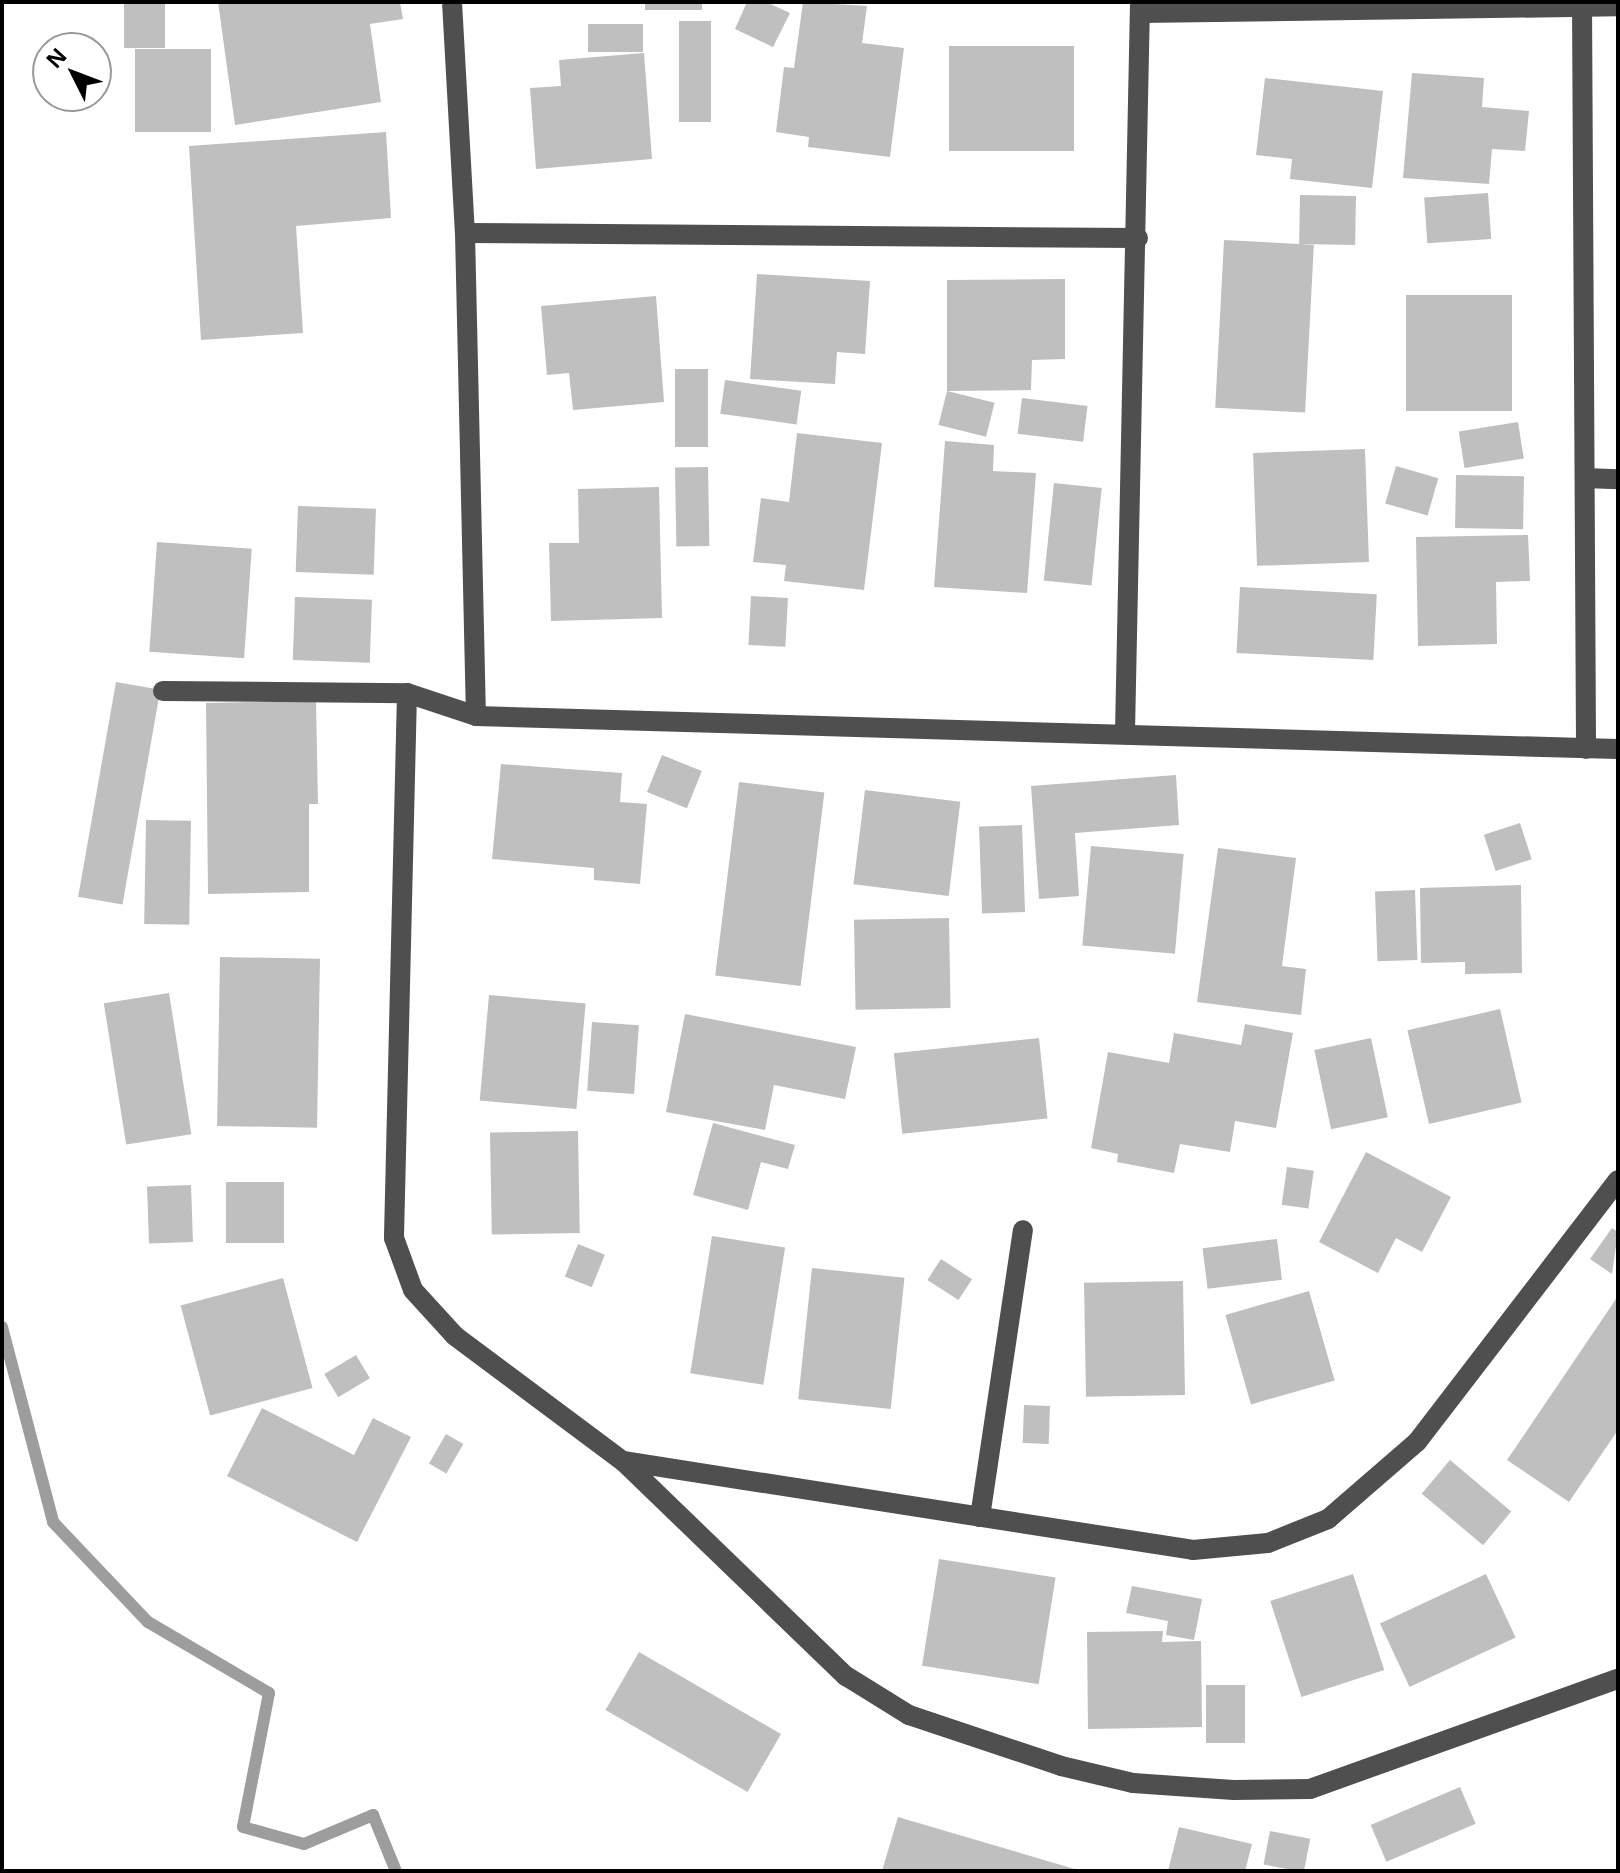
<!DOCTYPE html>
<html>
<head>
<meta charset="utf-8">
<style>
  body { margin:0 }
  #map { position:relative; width:1620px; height:1873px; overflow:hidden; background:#fff; font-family:"Noto Sans",sans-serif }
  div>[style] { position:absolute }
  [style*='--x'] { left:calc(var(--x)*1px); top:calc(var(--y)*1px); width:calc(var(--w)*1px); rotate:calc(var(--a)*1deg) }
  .stream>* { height:12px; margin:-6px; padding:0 6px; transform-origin:6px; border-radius:6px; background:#9d9d9d }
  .building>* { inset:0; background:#bfbfbf; transform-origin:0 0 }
  .minor>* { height:20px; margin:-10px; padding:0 10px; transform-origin:10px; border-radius:10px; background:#4f4f4f }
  span { translate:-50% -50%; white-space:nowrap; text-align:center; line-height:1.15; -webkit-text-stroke:6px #fff; paint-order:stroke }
  .frame { position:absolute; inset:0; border:4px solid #000; pointer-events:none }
  .north { position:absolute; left:32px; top:32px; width:80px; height:80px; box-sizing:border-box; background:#fff; border:2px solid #999; border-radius:50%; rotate:312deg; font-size:22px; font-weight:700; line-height:32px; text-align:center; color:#000 }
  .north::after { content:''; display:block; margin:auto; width:28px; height:36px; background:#000; clip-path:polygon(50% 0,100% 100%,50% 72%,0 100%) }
</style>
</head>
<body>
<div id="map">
  <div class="stream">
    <div style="--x:2;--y:1327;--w:202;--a:75.3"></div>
    <div style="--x:53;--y:1522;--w:138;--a:46.5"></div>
    <div style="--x:148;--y:1622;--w:140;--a:30.4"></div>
    <div style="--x:269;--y:1693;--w:136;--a:101"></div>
    <div style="--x:243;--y:1827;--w:63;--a:15.6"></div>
    <div style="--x:304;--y:1844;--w:75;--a:-22.8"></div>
    <div style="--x:373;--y:1815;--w:61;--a:67.7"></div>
  </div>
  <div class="building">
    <div style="left:124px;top:2px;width:41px;height:46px"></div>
    <div style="clip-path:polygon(218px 2px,400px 2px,403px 19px,370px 24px,381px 102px,235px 125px)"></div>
    <div style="left:645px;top:2px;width:57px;height:8px"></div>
    <div style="clip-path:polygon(747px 2px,766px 2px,790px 13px,773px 47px,735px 29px)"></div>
    <div style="clip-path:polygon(803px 2px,867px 6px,862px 43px,904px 48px,890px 157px,808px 147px,809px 137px,776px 132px,784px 67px,794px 68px)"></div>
    <div style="left:679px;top:21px;width:32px;height:101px"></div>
    <div style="left:588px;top:24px;width:55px;height:28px"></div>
    <div style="left:949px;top:46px;width:125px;height:105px"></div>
    <div style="left:135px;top:49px;width:76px;height:83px"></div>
    <div style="clip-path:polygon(644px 53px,652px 159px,536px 169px,530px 88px,561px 86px,559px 60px)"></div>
    <div style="clip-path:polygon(1412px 73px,1484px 78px,1482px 107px,1529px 111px,1525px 151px,1492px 149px,1489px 184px,1403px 178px)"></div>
    <div style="clip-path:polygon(1265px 78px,1383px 91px,1372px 188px,1290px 179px,1292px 159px,1256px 155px)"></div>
    <div style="clip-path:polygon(386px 132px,391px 218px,296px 226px,303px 333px,201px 340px,189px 146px)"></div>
    <div style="left:1488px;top:193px;width:46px;height:64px;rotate:86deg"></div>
    <div style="left:1300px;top:195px;width:56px;height:49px;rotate:1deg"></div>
    <div style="left:1224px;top:240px;width:90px;height:168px;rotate:3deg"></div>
    <div style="clip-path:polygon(757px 274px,870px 281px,865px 354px,837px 352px,835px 384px,750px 379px)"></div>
    <div style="clip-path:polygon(1065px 279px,1065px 359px,1032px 360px,1031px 390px,947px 391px,947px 280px)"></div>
    <div style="left:1512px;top:295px;width:116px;height:106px;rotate:90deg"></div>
    <div style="clip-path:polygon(656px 296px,664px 402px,573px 410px,569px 373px,547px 375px,541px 306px)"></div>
    <div style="left:675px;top:369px;width:33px;height:78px"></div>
    <div style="left:725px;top:380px;width:77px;height:34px;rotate:8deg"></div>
    <div style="left:947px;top:391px;width:49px;height:35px;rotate:14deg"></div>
    <div style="left:1022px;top:398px;width:66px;height:36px;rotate:7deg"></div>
    <div style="left:1518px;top:422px;width:37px;height:60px;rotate:81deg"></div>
    <div style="clip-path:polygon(797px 433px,882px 443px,864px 590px,784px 581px,786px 565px,753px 562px,761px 498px,789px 502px)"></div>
    <div style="clip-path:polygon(945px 441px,994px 445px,993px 471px,1036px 473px,1027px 593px,934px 587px)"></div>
    <div style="left:1365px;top:449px;width:113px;height:112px;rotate:88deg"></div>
    <div style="left:1396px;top:466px;width:44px;height:39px;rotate:16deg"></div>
    <div style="left:708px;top:467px;width:79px;height:33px;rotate:89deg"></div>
    <div style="left:1456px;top:475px;width:68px;height:53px;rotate:1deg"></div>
    <div style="left:1054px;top:483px;width:48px;height:98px;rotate:6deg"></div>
    <div style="clip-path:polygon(659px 487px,662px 618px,551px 621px,549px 543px,579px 543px,578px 489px)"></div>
    <div style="left:298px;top:506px;width:78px;height:66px;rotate:2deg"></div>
    <div style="clip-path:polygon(1528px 535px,1530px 581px,1496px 582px,1497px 644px,1418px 646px,1416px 537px)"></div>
    <div style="left:157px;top:542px;width:95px;height:110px;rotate:4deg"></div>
    <div style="left:1240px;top:587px;width:137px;height:66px;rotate:3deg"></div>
    <div style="left:751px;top:596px;width:37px;height:49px;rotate:3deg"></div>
    <div style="left:295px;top:597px;width:77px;height:63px;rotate:2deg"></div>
    <div style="left:116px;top:682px;width:45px;height:218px;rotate:10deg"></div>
    <div style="clip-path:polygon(316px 701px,318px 804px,309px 804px,309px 892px,208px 894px,206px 703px)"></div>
    <div style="left:662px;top:755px;width:43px;height:40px;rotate:22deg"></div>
    <div style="clip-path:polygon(501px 764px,622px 773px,620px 802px,647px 804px,640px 884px,594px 880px,594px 868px,492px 859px)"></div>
    <div style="clip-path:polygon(1176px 775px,1179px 825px,1075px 833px,1079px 896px,1039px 899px,1031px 786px)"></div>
    <div style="left:739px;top:782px;width:86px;height:195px;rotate:7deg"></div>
    <div style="left:865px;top:790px;width:96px;height:95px;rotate:7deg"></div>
    <div style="left:146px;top:820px;width:45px;height:104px;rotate:1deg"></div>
    <div style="left:1520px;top:823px;width:38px;height:38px;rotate:72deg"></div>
    <div style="left:1022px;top:825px;width:87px;height:43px;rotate:88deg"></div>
    <div style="left:1091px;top:846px;width:93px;height:100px;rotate:5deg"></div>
    <div style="clip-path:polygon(1218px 848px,1296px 858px,1282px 966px,1306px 969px,1301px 1015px,1197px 1002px)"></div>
    <div style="clip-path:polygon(1521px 885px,1522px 973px,1465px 974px,1465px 962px,1421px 963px,1420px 888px)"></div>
    <div style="left:1415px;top:890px;width:70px;height:40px;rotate:88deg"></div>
    <div style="left:949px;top:918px;width:90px;height:95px;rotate:89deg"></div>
    <div style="left:220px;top:957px;width:100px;height:169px;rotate:1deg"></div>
    <div style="left:169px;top:993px;width:143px;height:66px;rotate:81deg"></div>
    <div style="left:489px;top:995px;width:97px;height:106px;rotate:5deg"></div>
    <div style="left:1500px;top:1009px;width:96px;height:95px;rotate:77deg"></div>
    <div style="clip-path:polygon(685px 1014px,856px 1047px,845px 1099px,774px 1085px,765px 1130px,666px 1112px)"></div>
    <div style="left:592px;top:1022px;width:47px;height:69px;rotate:4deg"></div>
    <div style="clip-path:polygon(1245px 1024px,1293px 1033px,1276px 1128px,1235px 1121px,1230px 1152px,1180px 1144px,1174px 1173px,1117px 1162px,1118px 1154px,1091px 1148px,1108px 1052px,1169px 1063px,1174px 1033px,1241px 1045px)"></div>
    <div style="left:1039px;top:1038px;width:81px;height:146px;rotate:84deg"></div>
    <div style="left:1371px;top:1038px;width:81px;height:58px;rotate:78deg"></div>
    <div style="clip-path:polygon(713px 1123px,795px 1145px,788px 1169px,761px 1162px,748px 1210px,693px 1195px)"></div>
    <div style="left:578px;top:1131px;width:102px;height:88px;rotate:89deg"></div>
    <div style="clip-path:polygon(1366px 1152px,1451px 1197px,1422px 1252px,1396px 1238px,1378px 1273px,1319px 1242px)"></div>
    <div style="left:1287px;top:1167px;width:27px;height:38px;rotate:8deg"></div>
    <div style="left:284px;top:1182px;width:61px;height:58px;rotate:90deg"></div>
    <div style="left:191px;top:1185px;width:57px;height:44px;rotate:88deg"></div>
    <div style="clip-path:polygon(1612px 1228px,1618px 1232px,1612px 1274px,1590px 1259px)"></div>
    <div style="left:712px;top:1236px;width:74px;height:139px;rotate:9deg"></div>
    <div style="left:1277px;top:1239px;width:41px;height:75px;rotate:83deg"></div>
    <div style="left:578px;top:1244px;width:29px;height:35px;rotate:22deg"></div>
    <div style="left:941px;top:1259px;width:37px;height:25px;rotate:33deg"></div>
    <div style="left:812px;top:1268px;width:93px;height:132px;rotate:6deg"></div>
    <div style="left:283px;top:1278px;width:114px;height:106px;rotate:75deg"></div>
    <div style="left:1183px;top:1281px;width:114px;height:99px;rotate:89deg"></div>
    <div style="left:1309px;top:1291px;width:93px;height:87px;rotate:74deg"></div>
    <div style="clip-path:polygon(1618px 1296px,1618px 1430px,1569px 1502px,1507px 1460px)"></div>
    <div style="left:356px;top:1355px;width:27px;height:37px;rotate:59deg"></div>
    <div style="left:1024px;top:1405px;width:26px;height:38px;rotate:2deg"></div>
    <div style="clip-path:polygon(262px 1408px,354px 1455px,373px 1418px,411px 1437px,357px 1542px,227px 1476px)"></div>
    <div style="left:446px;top:1434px;width:20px;height:34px;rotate:30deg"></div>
    <div style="left:1450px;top:1460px;width:80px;height:44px;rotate:40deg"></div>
    <div style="left:939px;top:1559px;width:118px;height:108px;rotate:9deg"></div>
    <div style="left:1353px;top:1574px;width:101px;height:87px;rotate:72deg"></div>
    <div style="left:1486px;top:1574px;width:70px;height:117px;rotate:65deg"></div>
    <div style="clip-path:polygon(1132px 1586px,1202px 1599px,1194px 1640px,1166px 1635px,1168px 1621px,1126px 1613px)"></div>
    <div style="clip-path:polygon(1163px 1631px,1162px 1642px,1201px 1641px,1202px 1727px,1088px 1729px,1087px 1632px)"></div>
    <div style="left:639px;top:1652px;width:164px;height:67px;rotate:30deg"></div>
    <div style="left:1206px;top:1685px;width:39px;height:58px"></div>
    <div style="left:1460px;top:1787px;width:40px;height:97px;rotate:67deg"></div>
    <div style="clip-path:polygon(898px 1817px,1078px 1870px,1078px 1871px,882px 1871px)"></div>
    <div style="clip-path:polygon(1179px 1827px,1252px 1844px,1245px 1871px,1168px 1871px)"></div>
    <div style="left:1270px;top:1831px;width:41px;height:34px;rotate:11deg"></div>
  </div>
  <div class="minor">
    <div style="--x:452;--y:2;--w:231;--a:86.8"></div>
    <div style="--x:465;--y:233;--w:483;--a:88.7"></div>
    <div style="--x:1582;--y:2;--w:747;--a:89.69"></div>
    <div style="--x:1140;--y:13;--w:478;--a:-0.8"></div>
    <div style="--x:465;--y:233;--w:673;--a:0.43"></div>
    <div style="--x:1585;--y:478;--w:33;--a:2"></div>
    <div style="--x:163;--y:691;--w:244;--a:0.5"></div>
    <div style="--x:407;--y:693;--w:73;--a:18.4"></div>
    <div style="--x:476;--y:716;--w:1142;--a:1.66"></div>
    <div style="--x:407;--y:693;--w:545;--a:91.37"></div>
    <div style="--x:394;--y:1238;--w:55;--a:69.9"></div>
    <div style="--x:413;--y:1290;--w:62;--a:47.6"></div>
    <div style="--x:455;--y:1336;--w:209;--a:36.7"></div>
    <div style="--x:623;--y:1461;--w:310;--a:44"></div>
    <div style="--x:846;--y:1676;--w:74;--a:31.8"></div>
    <div style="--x:909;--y:1715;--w:160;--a:18.5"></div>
    <div style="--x:1061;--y:1766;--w:74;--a:13.3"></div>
    <div style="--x:1133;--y:1783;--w:101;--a:4"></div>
    <div style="--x:1234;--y:1790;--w:76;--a:-0.8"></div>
    <div style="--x:1310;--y:1789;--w:327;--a:-19.7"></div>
    <div style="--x:1125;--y:732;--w:730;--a:-88.82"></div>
    <div style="--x:623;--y:1461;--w:577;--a:8.87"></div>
    <div style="--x:1193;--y:1550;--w:75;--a:-5.3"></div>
    <div style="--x:1268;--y:1543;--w:65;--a:-21.8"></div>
    <div style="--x:1328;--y:1519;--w:118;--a:-40.9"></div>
    <div style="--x:1417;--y:1442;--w:330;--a:-52.5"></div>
    <div style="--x:980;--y:1517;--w:290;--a:-81.5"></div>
  </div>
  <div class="frame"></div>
  <div class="north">N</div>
</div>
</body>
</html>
